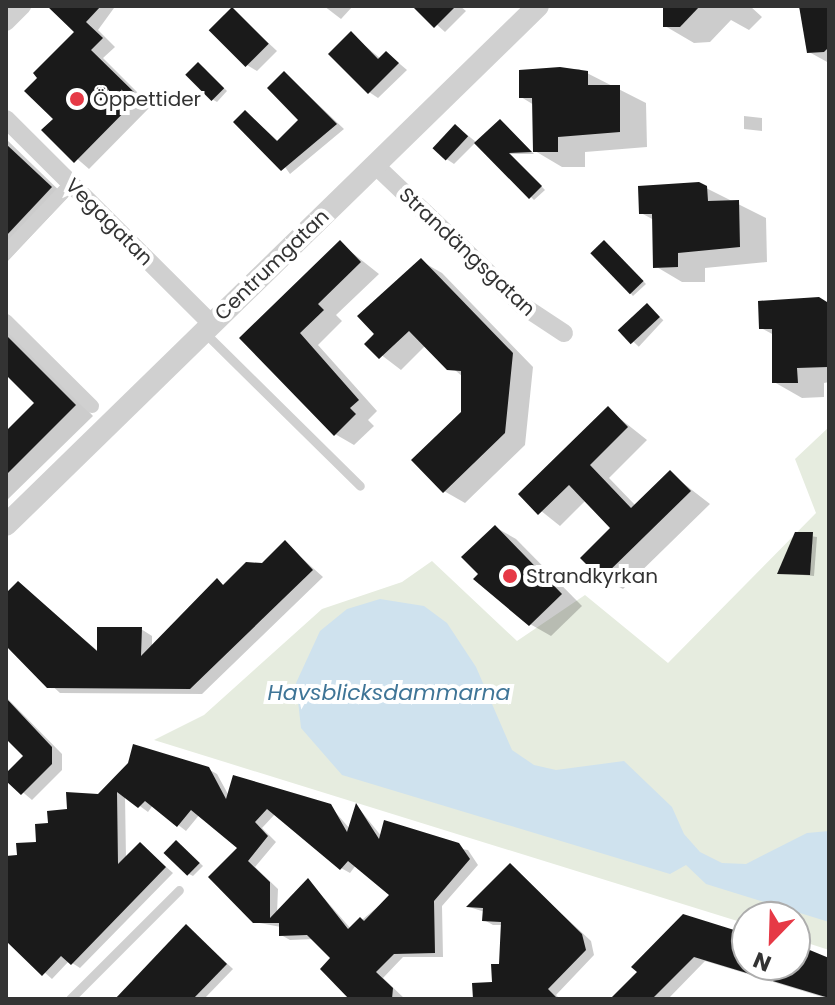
<!DOCTYPE html>
<html>
<head>
<meta charset="utf-8">
<style>
  body { margin:0 }
  #map { position:relative; width:835px; height:1005px; overflow:hidden; background:#fff; font-family:Poppins,sans-serif }
  div>[style] { position:absolute }
  [style*='--x'] { left:calc(var(--x)*1px); top:calc(var(--y)*1px); width:calc(var(--w)*1px); rotate:calc(var(--a)*1deg) }
  .green>* { inset:0; background:#e6ecdf }
  .water>* { inset:0; background:#cfe2ee }
  .shadow>* { inset:0; background:#0003; transform-origin:0 0 }
  .building>* { inset:0; background:#1a1a1a; transform-origin:0 0 }
  .service>* { height:9px; margin:-4.5px; padding:0 4.5px; transform-origin:4.5px; border-radius:4.5px; background:#d0d0d0 }
  .pedestrian>* { height:14px; margin:-7px; padding:0 7px; transform-origin:7px; border-radius:7px; background:#d0d0d0 }
  .minor>* { height:18px; margin:-9px; padding:0 9px; transform-origin:9px; border-radius:9px; background:#d0d0d0 }
  .tertiary>* { height:22px; margin:-11px; padding:0 11px; transform-origin:11px; border-radius:11px; background:#d0d0d0 }
  .dots>* { width:22px; height:22px; translate:-50% -50%; box-sizing:border-box; border:4px solid #fff; border-radius:50% }
  span { translate:-50% -50%; white-space:nowrap; text-align:center; line-height:1.15; -webkit-text-stroke:8px #fff; paint-order:stroke }
  .poi-label { font-size:20px; color:#333 }
  .left { translate:0 -50%; text-align:left }
  .street-label { font-size:20px; color:#333 }
  .water-label { font-size:22px; color:#3f7597; font-style:italic }
  .frame { position:absolute; inset:0; border:8px solid #333; pointer-events:none }
  .north { position:absolute; left:731px; top:901px; width:80px; height:80px; box-sizing:border-box; background:#fff; border:2px solid #adadad; border-radius:50%; rotate:203deg; font-size:22px; font-weight:700; line-height:32px; text-align:center; color:#333 }
  .north::after { content:''; display:block; margin:auto; width:28px; height:36px; background:#e63946; clip-path:polygon(50% 0,100% 100%,50% 72%,0 100%) }
</style>
</head>
<body>
<div id="map">
  <div class="green">
    <div style="clip-path:polygon(829px 427px,829px 950px,795px 939px,795px 917px,747px 917px,747px 924px,154px 740px,204px 715px,322px 609px,402px 582px,432px 561px,517px 641px,585px 595px,668px 663px,816px 513px,795px 459px)"></div>
  </div>
  <div class="water">
    <div style="clip-path:polygon(380px 599px,424px 606px,447px 623px,476px 667px,512px 750px,534px 765px,556px 770px,624px 761px,672px 807px,684px 834px,700px 852px,722px 863px,746px 864px,807px 833px,829px 831px,829px 922px,706px 884px,686px 865px,670px 874px,342px 775px,301px 728px,296px 683px,320px 631px,347px 609px)"></div>
  </div>
  <div class="shadow">
    <div style="clip-path:polygon(61px 6px,114px 8px,98px 30px,115px 47px,103px 58px,151px 106px,89px 169px,44px 130px,56px 119px,77px 32px)"></div>
    <div style="clip-path:polygon(324px 6px,353px 6px,341px 19px)"></div>
    <div style="clip-path:polygon(416px 6px,460px 6px,466px 11px,445px 32px)"></div>
    <div style="clip-path:polygon(665px 6px,750px 6px,762px 17px,749px 30px,731px 20px,710px 42px,694px 43px,665px 26px)"></div>
    <div style="clip-path:polygon(798px 6px,829px 6px,829px 63px,809px 52px,808px 23px)"></div>
    <div style="clip-path:polygon(232px 9px,277px 51px,257px 71px,247px 65px)"></div>
    <div style="clip-path:polygon(351px 34px,381px 59px,387px 53px,407px 70px,378px 98px,369px 92px)"></div>
    <div style="clip-path:polygon(203px 67px,227px 91px,217px 102px,212px 99px)"></div>
    <div style="clip-path:polygon(579px 69px,646px 103px,647px 147px,585px 152px,585px 167px,562px 167px,535px 151px,534px 105px,521px 97px,521px 72px)"></div>
    <div style="clip-path:polygon(285px 73px,344px 129px,290px 174px,246px 112px,279px 142px,301px 120px)"></div>
    <div style="clip-path:polygon(744px 116px,762px 118px,762px 131px,744px 129px)"></div>
    <div style="clip-path:polygon(504px 124px,534px 154px,510px 154px,545px 190px,534px 200px,477px 143px)"></div>
    <div style="clip-path:polygon(456px 126px,476px 142px,454px 164px,445px 158px)"></div>
    <div style="clip-path:polygon(6px 139px,67px 198px,6px 263px)"></div>
    <div style="clip-path:polygon(706px 188px,766px 218px,767px 262px,705px 268px,705px 282px,682px 282px,655px 266px,654px 220px,641px 213px)"></div>
    <div style="clip-path:polygon(340px 243px,379px 274px,336px 315px,342px 321px,318px 345px,377px 411px,368px 420px,374px 426px,354px 445px,335px 434px,242px 338px)"></div>
    <div style="clip-path:polygon(608px 245px,646px 284px,633px 296px,593px 253px)"></div>
    <div style="clip-path:polygon(421px 261px,442px 273px,533px 367px,525px 445px,465px 503px,444px 491px,463px 412px,463px 377px,426px 345px,401px 370px,367px 344px)"></div>
    <div style="clip-path:polygon(818px 299px,829px 305px,829px 382px,824px 383px,824px 397px,802px 398px,774px 382px,774px 335px,761px 328px)"></div>
    <div style="left:648px;top:306px;width:21px;height:36px;rotate:43deg"></div>
    <div style="clip-path:polygon(6px 324px,93px 416px,6px 501px,6px 434px,37px 403px,6px 372px)"></div>
    <div style="clip-path:polygon(608px 409px,647px 440px,609px 478px,636px 506px,670px 473px,710px 504px,623px 589px,602px 578px,613px 528px,586px 500px,560px 526px,520px 494px)"></div>
    <div style="clip-path:polygon(495px 527px,516px 539px,582px 606px,551px 636px,530px 624px,481px 574px)"></div>
    <div style="clip-path:polygon(796px 534px,817px 537px,814px 576px,780px 573px)"></div>
    <div style="clip-path:polygon(285px 543px,323px 577px,202px 694px,60px 693px,6px 643px,6px 596px,18px 583px,99px 652px,141px 629px,152px 636px,152px 648px,217px 581px,225px 586px,263px 565px)"></div>
    <div style="clip-path:polygon(6px 697px,62px 754px,62px 770px,32px 800px,6px 778px,26px 756px,6px 736px)"></div>
    <div style="clip-path:polygon(evenodd,208px 769px,217px 774px,229px 796px,330px 806px,350px 829px,357px 806px,382px 837px,468px 850px,478px 865px,442px 906px,443px 957px,403px 957px,383px 978px,405px 999px,352px 999px,333px 958px,314px 939px,290px 940px,281px 935px,281px 927px,254px 922px,240px 848px,200px 814px,186px 831px,153px 805px,148px 812px,125px 795px,126px 859px,140px 844px,173px 873px,80px 968px,69px 961px,52px 979px,6px 938px,6px 858px,19px 857px,69px 811px,99px 796px,208px 769px,276px 813px,341px 868px,350px 873px,356px 865px,392px 895px,351px 929px,309px 881px,277px 913px,278px 889px,255px 867px,276px 842px,262px 828px,276px 813px)"></div>
    <div style="clip-path:polygon(181px 845px,203px 866px,193px 876px,189px 874px)"></div>
    <div style="clip-path:polygon(510px 866px,591px 941px,594px 955px,556px 995px,560px 999px,475px 999px,494px 984px,501px 966px,503px 925px,493px 925px,484px 920px,485px 912px,469px 907px)"></div>
    <div style="clip-path:polygon(186px 926px,233px 969px,204px 999px,117px 999px)"></div>
    <div style="clip-path:polygon(747px 936px,747px 965px,795px 965px,795px 950px,829px 960px,829px 999px,705px 961px,668px 999px,613px 999px,640px 972px)"></div>
  </div>
  <div class="building">
    <div style="clip-path:polygon(47px 6px,101px 6px,86px 22px,103px 38px,91px 50px,139px 97px,74px 163px,41px 130px,53px 119px,24px 91px,37px 78px,33px 73px,74px 32px)"></div>
    <div style="clip-path:polygon(412px 6px,456px 6px,434px 28px)"></div>
    <div style="clip-path:polygon(663px 6px,700px 6px,680px 27px,663px 27px)"></div>
    <div style="clip-path:polygon(799px 6px,829px 6px,829px 47px,824px 52px,807px 53px)"></div>
    <div style="left:232px;top:7px;width:52px;height:33px;rotate:45deg"></div>
    <div style="clip-path:polygon(351px 31px,378px 59px,386px 51px,399px 63px,368px 94px,328px 54px)"></div>
    <div style="left:198px;top:62px;width:37px;height:18px;rotate:45deg"></div>
    <div style="clip-path:polygon(560px 67px,588px 71px,588px 85px,620px 85px,620px 132px,558px 137px,558px 152px,533px 152px,532px 98px,519px 98px,519px 70px)"></div>
    <div style="clip-path:polygon(284px 71px,337px 124px,281px 171px,233px 122px,245px 110px,277px 141px,298px 120px,267px 88px)"></div>
    <div style="clip-path:polygon(500px 119px,532px 152px,509px 153px,542px 186px,529px 199px,474px 143px)"></div>
    <div style="left:455px;top:124px;width:18px;height:33px;rotate:43deg"></div>
    <div style="clip-path:polygon(6px 144px,52px 187px,6px 236px)"></div>
    <div style="clip-path:polygon(699px 182px,707px 186px,708px 201px,739px 200px,740px 247px,678px 253px,678px 267px,653px 268px,652px 214px,639px 214px,638px 186px)"></div>
    <div style="clip-path:polygon(340px 240px,361px 262px,318px 304px,324px 310px,300px 333px,359px 400px,350px 408px,356px 414px,334px 436px,239px 338px)"></div>
    <div style="left:604px;top:240px;width:57px;height:19px;rotate:46deg"></div>
    <div style="clip-path:polygon(421px 258px,513px 353px,505px 433px,443px 493px,411px 460px,461px 412px,461px 371px,447px 370px,409px 331px,379px 359px,364px 344px,374px 334px,357px 316px)"></div>
    <div style="clip-path:polygon(819px 297px,827px 302px,829px 316px,828px 367px,797px 368px,798px 383px,772px 383px,772px 329px,759px 329px,758px 301px)"></div>
    <div style="left:647px;top:303px;width:19px;height:40px;rotate:47deg"></div>
    <div style="clip-path:polygon(6px 335px,76px 405px,6px 475px,6px 431px,34px 403px,6px 375px)"></div>
    <div style="clip-path:polygon(608px 406px,628px 427px,590px 465px,631px 508px,670px 470px,691px 491px,601px 579px,580px 558px,610px 528px,569px 485px,538px 515px,518px 494px)"></div>
    <div style="clip-path:polygon(495px 525px,562px 594px,529px 626px,473px 579px,478px 574px,461px 557px)"></div>
    <div style="clip-path:polygon(795px 532px,813px 532px,810px 575px,777px 574px)"></div>
    <div style="clip-path:polygon(285px 540px,313px 570px,190px 689px,47px 688px,6px 646px,6px 593px,18px 581px,97px 651px,97px 627px,142px 627px,141px 656px,217px 578px,223px 585px,246px 562px,262px 563px)"></div>
    <div style="clip-path:polygon(6px 698px,52px 747px,52px 764px,21px 795px,6px 781px,6px 773px,23px 756px,6px 739px)"></div>
    <div style="clip-path:polygon(evenodd,133px 744px,209px 767px,226px 799px,233px 775px,331px 804px,347px 832px,356px 803px,379px 839px,384px 820px,459px 843px,470px 859px,434px 901px,435px 953px,394px 954px,376px 972px,393px 988px,392px 999px,349px 999px,320px 969px,330px 958px,307px 935px,279px 936px,279px 923px,253px 923px,208px 877px,237px 848px,191px 810px,177px 827px,145px 801px,138px 808px,117px 792px,118px 864px,140px 842px,166px 867px,71px 965px,61px 956px,42px 976px,6px 941px,6px 856px,17px 855px,16px 843px,36px 842px,35px 824px,48px 823px,47px 811px,67px 809px,66px 792px,98px 794px,128px 763px,133px 744px,267px 809px,340px 870px,348px 861px,389px 895px,364px 921px,360px 917px,348px 929px,308px 878px,270px 918px,270px 882px,248px 861px,268px 836px,255px 822px,267px 809px)"></div>
    <div style="left:176px;top:840px;width:33px;height:18px;rotate:44deg"></div>
    <div style="clip-path:polygon(510px 863px,582px 934px,586px 950px,548px 989px,558px 999px,473px 999px,472px 983px,492px 982px,491px 964px,499px 964px,501px 922px,482px 921px,483px 908px,466px 907px)"></div>
    <div style="clip-path:polygon(683px 914px,747px 934px,747px 965px,795px 965px,800px 946px,829px 958px,829px 998px,694px 957px,652px 999px,610px 999px,637px 972px,631px 967px)"></div>
    <div style="clip-path:polygon(186px 924px,227px 964px,193px 999px,115px 999px)"></div>
  </div>
  <div class="service">
    <div style="--x:206;--y:334;--w:216;--a:44.6"></div>
    <div style="--x:70;--y:999;--w:154;--a:-45"></div>
  </div>
  <div class="pedestrian">
    <div style="--x:6;--y:252;--w:94;--a:-46.3"></div>
    <div style="--x:6;--y:321;--w:121;--a:44.7"></div>
  </div>
  <div class="minor">
    <div style="--x:6;--y:22;--w:23;--a:-45"></div>
    <div style="--x:6;--y:119;--w:291;--a:44.9"></div>
    <div style="--x:375;--y:165;--w:204;--a:43.6"></div>
    <div style="--x:523;--y:306;--w:49;--a:33.4"></div>
  </div>
  <div class="tertiary">
    <div style="--x:6;--y:525;--w:743;--a:-44.29"></div>
  </div>
  <div class="dots">
    <div style="left:77px;top:99px;background:#e63946"></div>
    <div style="left:510px;top:576px;background:#e63946"></div>
  </div>
  <div class="poi-label">
    <span class="left" style="left:93px;top:99px">Öppettider</span>
    <span class="left" style="left:526px;top:576px">Strandkyrkan</span>
  </div>
  <div class="street-label">
    <span style="left:109px;top:222px;rotate:45deg">Vegagatan</span>
    <span style="left:467px;top:252px;rotate:43deg">Strandängsgatan</span>
    <span style="left:272px;top:265px;rotate:-44deg">Centrumgatan</span>
  </div>
  <div class="water-label">
    <span style="left:389px;top:693px">Havsblicksdammarna</span>
  </div>
  <div class="frame"></div>
  <div class="north">N</div>
</div>
</body>
</html>
